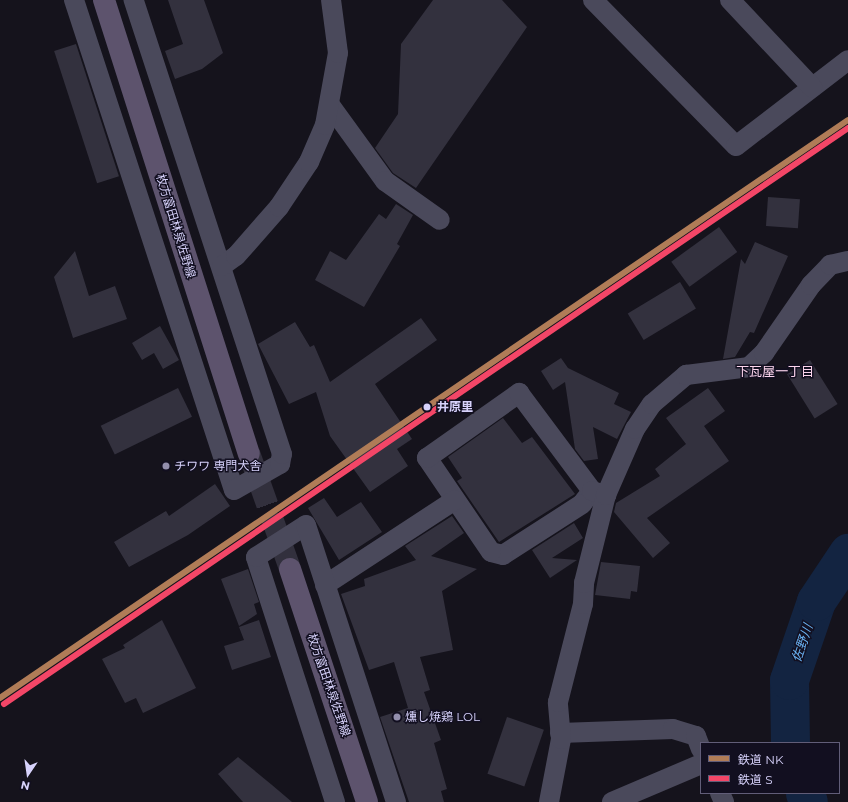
<!DOCTYPE html>
<html>
<head>
<meta charset="utf-8">
<style>
  body { margin:0 }
  #map { position:relative; width:848px; height:802px; overflow:hidden; background:#15131c; font-family:Montserrat,"Noto Sans JP",sans-serif }
  div>[style] { position:absolute }
  [style*='--x'] { left:calc(var(--x)*1px); top:calc(var(--y)*1px); width:calc(var(--w)*1px); rotate:calc(var(--a)*1deg) }
  .river>* { height:39px; margin:-19.5px; padding:0 19.5px; transform-origin:19.5px; border-radius:19.5px; background:#132441 }
  .building>* { inset:0; background:#33313e; transform-origin:0 0 }
  .primary-tunnel>* { height:22px; margin-top:-11px; transform-origin:0; background:repeating-linear-gradient(90deg,#32303d 0 22px,transparent 0 33px) }
  .minor>* { height:20px; margin:-10px; padding:0 10px; transform-origin:10px; border-radius:10px; background:#4a495b }
  .primary>* { height:22px; margin:-11px; padding:0 11px; transform-origin:11px; border-radius:11px; background:#5d536d }
  .rail-1>* { height:6px; margin:-3px; padding:0 3px; transform-origin:3px; border-radius:3px; background:#b07c57 }
  .rail-2>* { height:6px; margin:-3px; padding:0 3px; transform-origin:3px; border-radius:3px; background:#f34667 }
  .dots>* { width:11px; height:11px; translate:-50% -50%; box-sizing:border-box; border:2px solid #120f20; border-radius:50% }
  span { translate:-50% -50%; white-space:nowrap; text-align:center; line-height:1.15; -webkit-text-stroke:3px #120f20; paint-order:stroke }
  .street-label { font-size:12px; color:#d7d2fb }
  .stop-label { font-size:12px; color:#d7d2fb; font-weight:700 }
  .left { translate:0 -50%; text-align:left }
  .poi-label { font-size:12px; color:#d7d2fb }
  .neighbourhood-label { font-size:13px; color:#fbd4ec }
  .water-label { font-size:13px; color:#69b1f1; font-style:italic }
  .legend { position:absolute; left:700px; top:742px; width:140px; height:52px; box-sizing:border-box; background:#120f20; border:1px solid #615d78; margin:0; padding:5px 7px; list-style:none; font-size:12px; color:#d7d2fb }
  .legend li { display:flex; align-items:center; gap:8px; height:20px }
  .legend b { width:20px; border:1px solid #615d78 }
  .north { position:absolute; left:8px; top:754px; width:40px; height:40px; -webkit-text-stroke:3px #120f20; paint-order:stroke; rotate:193deg; font-size:11px; font-weight:700; line-height:16px; text-align:center; color:#d7d2fb }
  .north::after { content:''; display:block; margin:auto; width:14px; height:18px; background:#d7d2fb; clip-path:polygon(50% 0,100% 100%,50% 72%,0 100%) }
</style>
</head>
<body>
<div id="map">
  <div class="river">
    <div style="--x:790;--y:743;--w:63;--a:-90.9"></div>
    <div style="--x:789;--y:680;--w:83;--a:-71.1"></div>
    <div style="--x:816;--y:601;--w:58;--a:-56.3"></div>
    <div style="--x:805;--y:793;--w:9;--a:72"></div>
  </div>
  <div class="building">
    <div style="clip-path:polygon(168px 0,204px 0,223px 53px,202px 69px,175px 79px,165px 51px,183px 44px)"></div>
    <div style="clip-path:polygon(433px 0,502px 0,527px 27px,416px 188px,393px 173px,375px 148px,398px 114px,401px 44px)"></div>
    <div style="left:76px;top:44px;width:139px;height:23px;rotate:72deg"></div>
    <div style="left:768px;top:197px;width:32px;height:29px;rotate:4deg"></div>
    <div style="clip-path:polygon(396px 204px,413px 215px,397px 244px,400px 246px,364px 307px,315px 280px,330px 251px,346px 260px,379px 214px,386px 219px)"></div>
    <div style="left:719px;top:227px;width:31px;height:59px;rotate:54deg"></div>
    <div style="clip-path:polygon(755px 242px,788px 256px,754px 333px,750px 332px,735px 357px,723px 359px,741px 259px,745px 264px)"></div>
    <div style="clip-path:polygon(75px 251px,89px 296px,115px 286px,127px 319px,73px 338px,54px 277px)"></div>
    <div style="left:680px;top:282px;width:31px;height:61px;rotate:59deg"></div>
    <div style="clip-path:polygon(421px 318px,437px 340px,375px 384px,412px 439px,397px 449px,408px 466px,370px 492px,330px 436px,316px 392px,289px 404px,258px 344px,295px 322px,310px 347px,314px 345px,330px 382px)"></div>
    <div style="clip-path:polygon(160px 326px,179px 360px,163px 369px,154px 353px,142px 360px,132px 343px)"></div>
    <div style="clip-path:polygon(561px 358px,568px 368px,619px 393px,614px 404px,631px 412px,617px 439px,593px 427px,598px 459px,584px 461px,575px 449px,565px 382px,553px 390px,541px 371px)"></div>
    <div style="left:810px;top:360px;width:52px;height:27px;rotate:58deg"></div>
    <div style="left:178px;top:388px;width:32px;height:86px;rotate:64deg"></div>
    <div style="clip-path:polygon(708px 388px,725px 411px,704px 426px,729px 461px,647px 518px,670px 543px,653px 558px,614px 512px,616px 503px,660px 476px,655px 469px,686px 444px,666px 418px)"></div>
    <div style="clip-path:polygon(503px 418px,522px 443px,532px 437px,575px 494px,499px 542px,457px 481px,462px 478px,448px 457px)"></div>
    <div style="clip-path:polygon(215px 484px,230px 506px,188px 535px,129px 567px,114px 542px,166px 511px,169px 516px)"></div>
    <div style="clip-path:polygon(324px 498px,337px 517px,361px 502px,382px 532px,339px 560px,308px 508px)"></div>
    <div style="clip-path:polygon(452px 516px,464px 533px,431px 556px,477px 569px,442px 591px,453px 650px,420px 657px,430px 690px,424px 692px,441px 740px,434px 743px,447px 789px,441px 791px,444px 802px,409px 802px,380px 717px,408px 708px,394px 662px,369px 670px,341px 594px,365px 586px,364px 579px,416px 560px,405px 546px)"></div>
    <div style="clip-path:polygon(574px 523px,583px 538px,552px 558px,577px 560px,550px 578px,532px 550px)"></div>
    <div style="clip-path:polygon(601px 562px,640px 566px,637px 592px,631px 591px,630px 599px,595px 595px)"></div>
    <div style="clip-path:polygon(248px 569px,259px 602px,254px 604px,257px 614px,239px 626px,221px 579px)"></div>
    <div style="clip-path:polygon(162px 620px,196px 688px,143px 713px,136px 698px,125px 703px,102px 659px,125px 648px,123px 645px)"></div>
    <div style="clip-path:polygon(259px 620px,271px 657px,232px 670px,224px 646px,244px 640px,239px 627px)"></div>
    <div style="left:507px;top:717px;width:39px;height:60px;rotate:19deg"></div>
    <div style="clip-path:polygon(238px 757px,272px 785px,292px 802px,243px 802px,218px 774px)"></div>
  </div>
  <div class="primary-tunnel">
    <div style="--x:249;--y:453;--w:123;--a:70.5"></div>
  </div>
  <div class="minor">
    <div style="--x:74;--y:0;--w:515;--a:71.92"></div>
    <div style="--x:234;--y:490;--w:53;--a:-29.5"></div>
    <div style="--x:280;--y:464;--w:10;--a:-79"></div>
    <div style="--x:282;--y:454;--w:478;--a:-108.1"></div>
    <div style="--x:593;--y:0;--w:204;--a:45.6"></div>
    <div style="--x:736;--y:146;--w:141;--a:-37.5"></div>
    <div style="--x:730;--y:0;--w:120;--a:46.7"></div>
    <div style="--x:330;--y:105;--w:94;--a:54.1"></div>
    <div style="--x:385;--y:181;--w:67;--a:35.3"></div>
    <div style="--x:222;--y:266;--w:17;--a:-36"></div>
    <div style="--x:236;--y:256;--w:65;--a:-48.7"></div>
    <div style="--x:279;--y:207;--w:54;--a:-56.3"></div>
    <div style="--x:309;--y:162;--w:40;--a:-66.6"></div>
    <div style="--x:325;--y:125;--w:73;--a:-79.8"></div>
    <div style="--x:338;--y:53;--w:53;--a:-97.5"></div>
    <div style="--x:592;--y:491;--w:16;--a:128"></div>
    <div style="--x:582;--y:504;--w:94;--a:147.2"></div>
    <div style="--x:503;--y:555;--w:12;--a:-166"></div>
    <div style="--x:491;--y:552;--w:114;--a:-124.2"></div>
    <div style="--x:427;--y:458;--w:113;--a:-35.2"></div>
    <div style="--x:519;--y:393;--w:122;--a:53.3"></div>
    <div style="--x:592;--y:491;--w:15;--a:16"></div>
    <div style="--x:325;--y:585;--w:155;--a:-33.2"></div>
    <div style="--x:560;--y:733;--w:113;--a:-2"></div>
    <div style="--x:673;--y:729;--w:24;--a:17"></div>
    <div style="--x:696;--y:736;--w:14;--a:69"></div>
    <div style="--x:720;--y:793;--w:10;--a:66"></div>
    <div style="--x:335;--y:802;--w:257;--a:-107.9"></div>
    <div style="--x:256;--y:557;--w:59;--a:-32.6"></div>
    <div style="--x:306;--y:525;--w:291;--a:72"></div>
    <div style="--x:549;--y:802;--w:64;--a:-79.2"></div>
    <div style="--x:561;--y:739;--w:37;--a:-95"></div>
    <div style="--x:558;--y:702;--w:101;--a:-75.7"></div>
    <div style="--x:583;--y:604;--w:21;--a:-87"></div>
    <div style="--x:584;--y:583;--w:91;--a:-76"></div>
    <div style="--x:606;--y:495;--w:72;--a:-66.3"></div>
    <div style="--x:635;--y:429;--w:30;--a:-56"></div>
    <div style="--x:652;--y:404;--w:45;--a:-40.5"></div>
    <div style="--x:686;--y:375;--w:64;--a:-7.2"></div>
    <div style="--x:749;--y:367;--w:21;--a:-43"></div>
    <div style="--x:764;--y:353;--w:83;--a:-55.3"></div>
    <div style="--x:811;--y:285;--w:28;--a:-46"></div>
    <div style="--x:830;--y:265;--w:18;--a:-13"></div>
    <div style="--x:612;--y:802;--w:97;--a:-23.1"></div>
  </div>
  <div class="primary">
    <div style="--x:104;--y:0;--w:476;--a:72.3"></div>
    <div style="--x:290;--y:569;--w:245;--a:71.7"></div>
  </div>
  <div class="rail-1">
    <div style="--x:0;--y:698;--w:1026;--a:-34.28"></div>
  </div>
  <div class="rail-2">
    <div style="--x:4;--y:704;--w:1022;--a:-34.31"></div>
  </div>
  <div class="dots">
    <div style="left:427px;top:407px;background:#d7d2fb"></div>
    <div style="left:166px;top:466px;background:#938fad"></div>
    <div style="left:397px;top:717px;background:#938fad"></div>
  </div>
  <div class="street-label">
    <span style="left:176px;top:226px;rotate:73deg">枚方富田林泉佐野線</span>
    <span style="left:329px;top:685px;rotate:71deg">枚方富田林泉佐野線</span>
  </div>
  <div class="stop-label">
    <span class="left" style="left:437px;top:407px">井原里</span>
  </div>
  <div class="poi-label">
    <span class="left" style="left:174px;top:466px">チワワ 専門犬舎</span>
    <span class="left" style="left:405px;top:717px">燻し焼鶏 LOL</span>
  </div>
  <div class="neighbourhood-label">
    <span style="left:775px;top:371px">下瓦屋一丁目</span>
  </div>
  <div class="water-label">
    <span style="left:802px;top:643px;rotate:-71deg">佐野川</span>
  </div>
  <ul class="legend">
  <li><b style="height:5px;background:#b07c57"></b>鉄道 NK</li>
  <li><b style="height:5px;background:#f34667"></b>鉄道 S</li>
  </ul>
  <div class="north">N</div>
</div>
</body>
</html>
